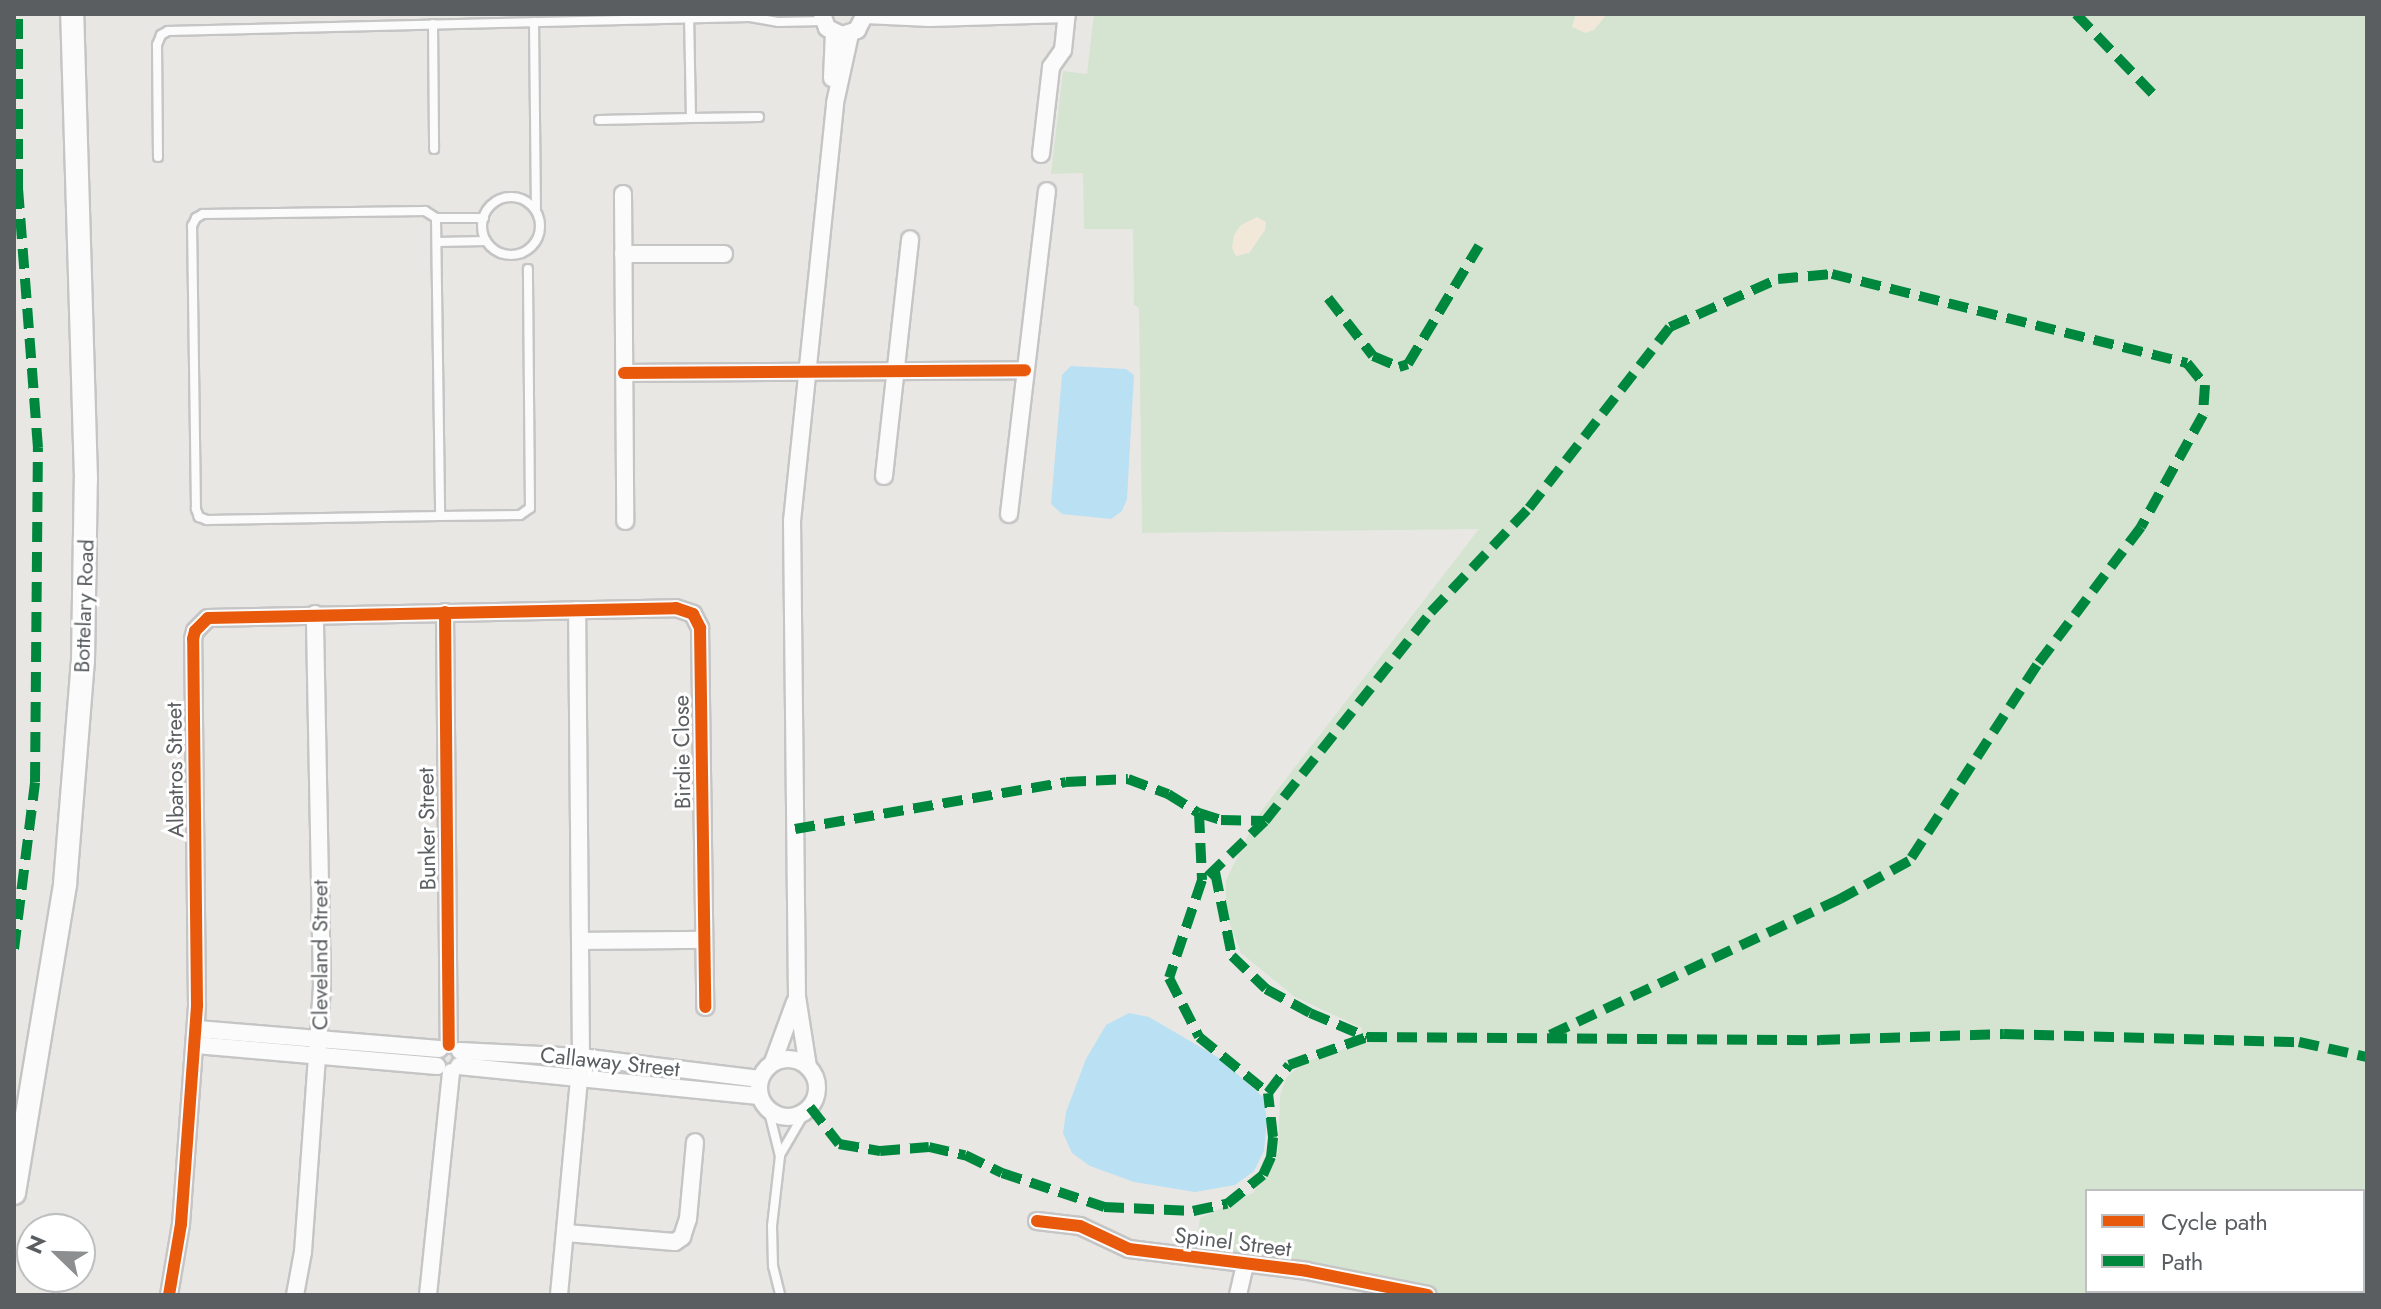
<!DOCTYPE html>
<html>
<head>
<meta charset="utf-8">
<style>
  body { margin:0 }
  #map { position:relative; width:2381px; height:1309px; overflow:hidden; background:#e9e7e4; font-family:Jost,sans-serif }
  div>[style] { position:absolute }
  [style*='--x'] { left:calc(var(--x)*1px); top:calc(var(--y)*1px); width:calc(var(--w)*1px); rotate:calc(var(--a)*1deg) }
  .green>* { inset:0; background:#d5e4d0 }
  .sand>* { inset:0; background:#f1e8da }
  .water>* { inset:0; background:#b9e1f3 }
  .roads { filter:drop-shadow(2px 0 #c5c5c5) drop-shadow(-2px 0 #c5c5c5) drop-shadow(0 2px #c5c5c5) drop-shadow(0 -2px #c5c5c5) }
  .service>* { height:8px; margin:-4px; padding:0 4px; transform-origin:4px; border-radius:4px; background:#fcfbfb }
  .service>.ring { margin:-4px; padding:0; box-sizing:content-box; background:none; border:8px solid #fcfbfb; border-radius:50% }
  .minor>* { height:16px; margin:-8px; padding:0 8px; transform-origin:8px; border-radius:8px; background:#fcfbfb }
  .minor>.ring { margin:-8px; padding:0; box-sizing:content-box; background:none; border:16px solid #fcfbfb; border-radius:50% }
  .secondary>* { height:22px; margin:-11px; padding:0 11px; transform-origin:11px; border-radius:11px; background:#fcfbfb }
  .quiet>* { height:10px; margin-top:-5px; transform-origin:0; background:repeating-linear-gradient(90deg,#00873e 0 20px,transparent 0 30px) }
  .cycleway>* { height:12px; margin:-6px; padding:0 6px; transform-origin:6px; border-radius:6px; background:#e8590c }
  span { translate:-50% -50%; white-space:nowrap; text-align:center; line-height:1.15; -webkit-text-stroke:6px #fff; paint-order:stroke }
  .street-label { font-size:22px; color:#5a5e61 }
  .frame { position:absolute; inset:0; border:16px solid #5a5e61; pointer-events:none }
  .legend { position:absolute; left:2085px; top:1189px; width:280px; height:104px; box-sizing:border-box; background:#fff; border:2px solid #bdbfc0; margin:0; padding:10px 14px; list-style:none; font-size:24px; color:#5a5e61 }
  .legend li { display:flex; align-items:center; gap:16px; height:40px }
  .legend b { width:40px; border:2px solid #bdbfc0 }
  .north { position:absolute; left:16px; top:1213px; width:80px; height:80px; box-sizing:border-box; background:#fff; border:2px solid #bdbfc0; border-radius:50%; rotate:293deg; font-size:22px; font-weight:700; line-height:32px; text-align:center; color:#5a5e61 }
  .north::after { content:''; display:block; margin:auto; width:28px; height:36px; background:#8c8e8f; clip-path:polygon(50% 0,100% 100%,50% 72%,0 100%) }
</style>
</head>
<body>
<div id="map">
  <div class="green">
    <div style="clip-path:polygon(evenodd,1094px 14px,2367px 14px,2367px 1295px,1385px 1295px,1194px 1257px,1200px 1218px,1253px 1193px,1278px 1153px,1280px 1095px,1286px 1078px,1302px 1063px,1359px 1044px,1362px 1028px,1295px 997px,1241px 953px,1226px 914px,1226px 880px,1258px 815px,1479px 529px,1142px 533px,1139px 308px,1134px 305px,1133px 229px,1084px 229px,1083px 173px,1051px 174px,1063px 71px,1087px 74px,1094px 14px,2087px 1191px,2363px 1191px,2363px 1291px,2087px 1291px,2087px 1191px)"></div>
  </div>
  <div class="sand">
    <div style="clip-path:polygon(1576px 14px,1607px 14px,1594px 30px,1585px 33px,1572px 27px)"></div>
    <div style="clip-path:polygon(1257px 217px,1266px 222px,1265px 230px,1249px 253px,1236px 256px,1232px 248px,1234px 235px,1241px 225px)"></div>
  </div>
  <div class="water">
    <div style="clip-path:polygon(1071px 366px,1126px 369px,1134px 375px,1127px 499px,1122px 511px,1111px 519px,1062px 514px,1051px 504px,1062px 375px)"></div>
    <div style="clip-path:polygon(1129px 1013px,1149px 1017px,1219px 1058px,1263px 1097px,1267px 1120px,1264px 1151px,1254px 1171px,1235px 1185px,1195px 1192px,1134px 1182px,1090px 1166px,1072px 1153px,1063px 1133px,1066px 1112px,1086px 1059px,1106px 1025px)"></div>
  </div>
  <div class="roads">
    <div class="service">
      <div style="--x:534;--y:22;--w:188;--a:89.4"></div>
      <div style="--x:433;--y:24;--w:125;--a:89.5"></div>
      <div style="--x:691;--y:118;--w:68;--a:-0.8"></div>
      <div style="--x:599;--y:120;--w:92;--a:-1.2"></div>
      <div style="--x:691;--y:118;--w:100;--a:-91.1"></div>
      <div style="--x:158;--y:157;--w:112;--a:-90.5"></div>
      <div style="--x:157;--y:45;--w:11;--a:-68"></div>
      <div style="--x:161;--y:35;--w:8;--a:-30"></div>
      <div style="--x:168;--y:31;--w:582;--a:-1.38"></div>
      <div style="--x:750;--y:17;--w:28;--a:10"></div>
      <div style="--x:778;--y:22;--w:45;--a:-1.3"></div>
      <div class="ring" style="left:482px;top:197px;width:50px;height:50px"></div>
      <div style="--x:425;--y:211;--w:13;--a:32"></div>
      <div style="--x:436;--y:218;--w:298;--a:89.2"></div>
      <div style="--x:440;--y:516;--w:233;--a:179"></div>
      <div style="--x:207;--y:520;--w:9;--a:-159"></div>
      <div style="--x:199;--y:517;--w:9;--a:-111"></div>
      <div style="--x:196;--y:509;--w:283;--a:-90.8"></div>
      <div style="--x:192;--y:226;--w:9;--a:-63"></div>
      <div style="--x:196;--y:218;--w:8;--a:-30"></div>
      <div style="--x:203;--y:214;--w:222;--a:-0.8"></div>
      <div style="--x:436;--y:218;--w:48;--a:0"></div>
      <div style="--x:437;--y:242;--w:49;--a:-1.2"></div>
      <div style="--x:440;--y:516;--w:80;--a:-0.7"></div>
      <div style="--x:520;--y:515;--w:12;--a:-35"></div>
      <div style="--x:530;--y:508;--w:239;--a:-90.5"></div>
      <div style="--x:769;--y:1112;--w:45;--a:76"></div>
      <div style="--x:780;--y:1156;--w:70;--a:96.5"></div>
      <div style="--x:772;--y:1226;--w:40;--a:88.6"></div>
      <div style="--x:773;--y:1266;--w:30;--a:76"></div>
      <div style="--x:780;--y:1155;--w:50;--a:-59.8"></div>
    </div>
    <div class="minor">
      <div style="--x:822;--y:14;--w:15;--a:70"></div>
      <div style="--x:827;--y:28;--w:17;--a:25"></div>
      <div style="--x:842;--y:35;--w:16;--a:-18"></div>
      <div style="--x:857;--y:30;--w:18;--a:-63"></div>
      <div style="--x:865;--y:15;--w:65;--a:2.6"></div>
      <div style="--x:930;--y:18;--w:137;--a:-1.7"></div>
      <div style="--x:832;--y:78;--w:45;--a:-87.5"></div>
      <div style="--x:1041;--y:154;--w:88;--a:-83.4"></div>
      <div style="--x:1051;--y:67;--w:21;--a:-55"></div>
      <div style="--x:1063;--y:50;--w:36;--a:-84"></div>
      <div style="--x:623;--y:194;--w:327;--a:89.6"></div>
      <div style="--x:623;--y:254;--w:101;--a:0"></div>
      <div style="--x:624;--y:373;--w:401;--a:-0.4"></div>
      <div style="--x:884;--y:476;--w:238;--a:-83.7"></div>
      <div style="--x:1009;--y:514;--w:325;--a:-83.3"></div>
      <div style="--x:445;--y:612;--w:433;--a:89.5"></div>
      <div style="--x:581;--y:941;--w:123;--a:-0.5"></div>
      <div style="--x:197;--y:1029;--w:243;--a:4.7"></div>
      <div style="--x:196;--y:1045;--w:242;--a:5"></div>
      <div style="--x:460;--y:1051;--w:121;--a:2.8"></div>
      <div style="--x:581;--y:1057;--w:180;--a:7"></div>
      <div class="ring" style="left:759px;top:1059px;width:42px;height:42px"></div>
      <div style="--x:773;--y:1062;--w:64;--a:-69.9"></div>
      <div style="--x:459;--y:1066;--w:301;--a:5.7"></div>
      <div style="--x:808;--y:1067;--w:71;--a:-98.9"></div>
      <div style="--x:797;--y:997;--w:476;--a:-90.6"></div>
      <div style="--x:792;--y:521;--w:420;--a:-84.1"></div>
      <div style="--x:835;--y:103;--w:71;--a:-77.7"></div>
      <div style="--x:1037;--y:1221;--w:43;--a:6.6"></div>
      <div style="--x:1080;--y:1226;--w:54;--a:25.1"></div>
      <div style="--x:1129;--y:1249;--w:179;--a:7"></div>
      <div style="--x:1307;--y:1271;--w:123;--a:11.2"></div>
      <div style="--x:566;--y:1233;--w:109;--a:4.7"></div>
      <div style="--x:675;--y:1242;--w:9;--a:-36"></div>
      <div style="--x:682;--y:1237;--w:19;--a:-72"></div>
      <div style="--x:688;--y:1219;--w:77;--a:-84.8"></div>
      <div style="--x:169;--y:1295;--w:72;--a:-80.4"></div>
      <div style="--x:181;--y:1224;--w:220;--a:-85.8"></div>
      <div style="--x:197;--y:1005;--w:366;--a:-90.6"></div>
      <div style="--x:193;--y:639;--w:8;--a:-76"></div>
      <div style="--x:195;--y:631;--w:18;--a:-45"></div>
      <div style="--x:208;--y:618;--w:468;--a:-1.2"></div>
      <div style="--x:676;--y:608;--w:18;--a:19"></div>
      <div style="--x:693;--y:614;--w:16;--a:63"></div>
      <div style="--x:700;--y:628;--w:379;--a:89.2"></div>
      <div style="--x:295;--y:1295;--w:44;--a:-79.5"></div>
      <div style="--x:303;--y:1252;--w:265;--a:-85.9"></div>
      <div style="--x:322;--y:988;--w:374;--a:-91.1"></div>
      <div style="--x:428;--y:1295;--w:224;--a:-84.1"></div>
      <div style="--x:559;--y:1295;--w:239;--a:-84.7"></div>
      <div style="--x:581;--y:1057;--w:447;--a:-90.5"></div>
      <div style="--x:1238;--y:1295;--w:32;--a:-77"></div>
    </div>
    <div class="secondary">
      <div style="--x:14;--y:1193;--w:313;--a:-80.6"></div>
      <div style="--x:65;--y:884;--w:225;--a:-85.4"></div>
      <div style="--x:83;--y:660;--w:181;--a:-89.1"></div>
      <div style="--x:86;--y:479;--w:465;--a:-91.7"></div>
    </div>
  </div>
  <div class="quiet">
    <div style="--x:2076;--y:14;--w:114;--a:46.1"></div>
    <div style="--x:1328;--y:298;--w:73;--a:52.2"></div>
    <div style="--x:1373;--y:356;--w:28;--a:23"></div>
    <div style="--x:1399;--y:367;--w:9;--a:-18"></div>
    <div style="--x:1408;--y:364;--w:138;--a:-59"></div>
    <div style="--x:1199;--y:813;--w:67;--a:87.4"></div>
    <div style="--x:1202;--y:880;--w:103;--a:108.6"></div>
    <div style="--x:1169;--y:978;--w:66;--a:63"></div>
    <div style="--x:1199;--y:1037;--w:89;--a:39.1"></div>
    <div style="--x:795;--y:829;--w:275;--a:-9.8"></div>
    <div style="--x:1066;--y:782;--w:62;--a:-2.8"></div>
    <div style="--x:1128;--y:779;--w:43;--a:20.6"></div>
    <div style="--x:1168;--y:794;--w:36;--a:32"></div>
    <div style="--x:1199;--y:813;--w:23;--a:18"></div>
    <div style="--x:1221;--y:820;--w:44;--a:1.3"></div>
    <div style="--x:1265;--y:821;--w:267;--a:-51.5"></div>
    <div style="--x:1431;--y:612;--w:143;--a:-46.7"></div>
    <div style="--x:1529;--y:508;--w:229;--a:-52.1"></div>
    <div style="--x:1670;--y:327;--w:118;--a:-24"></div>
    <div style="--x:1778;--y:279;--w:54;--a:-5.3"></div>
    <div style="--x:1832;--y:274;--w:366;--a:14.1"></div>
    <div style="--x:2187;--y:363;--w:28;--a:51"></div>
    <div style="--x:2205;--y:385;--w:30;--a:94"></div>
    <div style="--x:2203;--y:415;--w:128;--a:119"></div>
    <div style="--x:2141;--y:527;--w:173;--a:127"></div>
    <div style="--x:2037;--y:665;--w:234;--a:123.1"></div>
    <div style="--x:1909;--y:861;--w:79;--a:151.2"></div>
    <div style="--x:1840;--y:899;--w:326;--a:154.9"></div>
    <div style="--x:1215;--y:872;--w:86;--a:78.6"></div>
    <div style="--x:1232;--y:956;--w:47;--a:44.1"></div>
    <div style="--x:1266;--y:989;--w:50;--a:28.6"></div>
    <div style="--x:1310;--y:1013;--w:62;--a:22.8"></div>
    <div style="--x:1208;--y:876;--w:79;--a:-44"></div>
    <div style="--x:14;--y:949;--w:168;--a:-82.8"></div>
    <div style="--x:35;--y:782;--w:334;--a:-89.5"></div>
    <div style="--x:38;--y:448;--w:260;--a:-94.4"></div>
    <div style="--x:18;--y:189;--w:175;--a:-90"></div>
    <div style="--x:810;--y:1107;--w:47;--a:51.9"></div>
    <div style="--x:839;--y:1144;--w:42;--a:9.7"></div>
    <div style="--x:880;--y:1151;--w:49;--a:-4.7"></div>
    <div style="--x:929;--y:1147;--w:37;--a:13"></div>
    <div style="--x:965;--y:1155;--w:41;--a:25.9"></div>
    <div style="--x:1002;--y:1173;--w:108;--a:18.4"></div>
    <div style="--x:1104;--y:1207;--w:89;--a:2.6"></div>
    <div style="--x:1193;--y:1211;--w:35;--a:-12"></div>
    <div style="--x:1227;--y:1204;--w:46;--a:-38.9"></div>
    <div style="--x:1263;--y:1175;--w:20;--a:-66"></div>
    <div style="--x:1271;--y:1157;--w:20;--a:-84"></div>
    <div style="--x:1273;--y:1137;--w:44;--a:-96.5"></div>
    <div style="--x:1268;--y:1093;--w:35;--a:-53"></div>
    <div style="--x:1289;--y:1065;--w:83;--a:-19.7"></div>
    <div style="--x:1367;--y:1037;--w:453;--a:0.4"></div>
    <div style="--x:1820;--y:1040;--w:184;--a:-1.9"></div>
    <div style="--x:2004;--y:1034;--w:295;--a:1.6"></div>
    <div style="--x:2299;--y:1042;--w:70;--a:12.4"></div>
  </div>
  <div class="cycleway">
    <div style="--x:624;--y:373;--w:401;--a:-0.4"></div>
    <div style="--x:445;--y:612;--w:433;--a:89.5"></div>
    <div style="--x:1037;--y:1221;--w:43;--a:6.6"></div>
    <div style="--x:1080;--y:1226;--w:54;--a:25.1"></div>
    <div style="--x:1129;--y:1249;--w:179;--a:7"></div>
    <div style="--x:1307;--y:1271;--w:123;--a:11.2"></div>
    <div style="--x:169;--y:1295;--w:72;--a:-80.4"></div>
    <div style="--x:181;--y:1224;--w:220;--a:-85.8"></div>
    <div style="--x:197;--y:1005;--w:366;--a:-90.6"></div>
    <div style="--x:193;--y:639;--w:8;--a:-76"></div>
    <div style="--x:195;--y:631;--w:18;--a:-45"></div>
    <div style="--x:208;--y:618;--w:468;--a:-1.2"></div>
    <div style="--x:676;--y:608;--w:18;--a:19"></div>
    <div style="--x:693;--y:614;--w:16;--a:63"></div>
    <div style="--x:700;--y:628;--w:379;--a:89.2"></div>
  </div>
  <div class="street-label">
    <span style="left:84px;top:606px;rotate:-88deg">Bottelary Road</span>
    <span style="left:682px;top:752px;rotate:-91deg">Birdie Close</span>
    <span style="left:175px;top:770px;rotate:-91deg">Albatros Street</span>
    <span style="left:427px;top:829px;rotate:-91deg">Bunker Street</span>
    <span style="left:320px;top:955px;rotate:-90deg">Cleveland Street</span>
    <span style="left:610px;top:1062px;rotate:6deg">Callaway Street</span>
    <span style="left:1233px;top:1242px;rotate:7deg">Spinel Street</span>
  </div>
  <div class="frame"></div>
  <ul class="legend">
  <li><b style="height:10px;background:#e8590c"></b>Cycle path</li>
  <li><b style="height:10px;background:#00873e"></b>Path</li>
  </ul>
  <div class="north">N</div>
</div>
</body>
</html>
